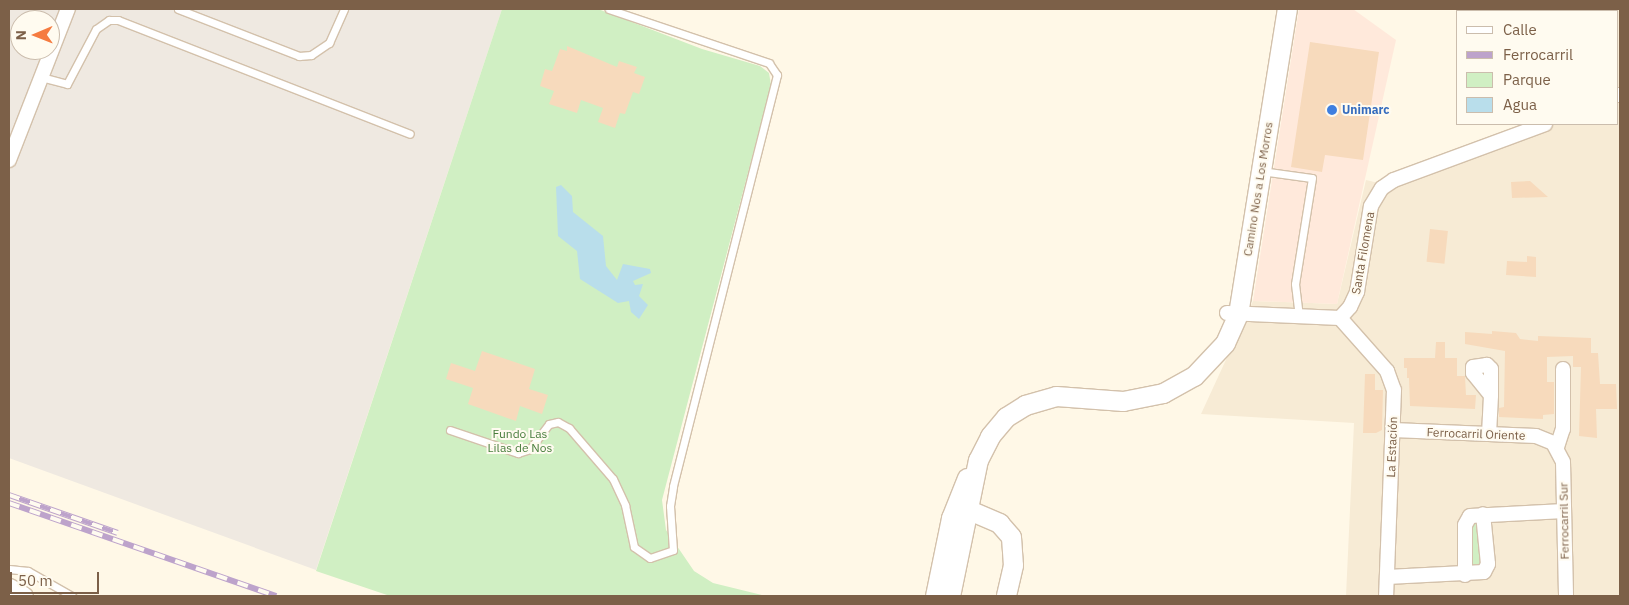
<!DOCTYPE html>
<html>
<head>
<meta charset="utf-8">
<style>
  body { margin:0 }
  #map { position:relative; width:1629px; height:605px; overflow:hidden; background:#fff8e7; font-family:"IBM Plex Sans",sans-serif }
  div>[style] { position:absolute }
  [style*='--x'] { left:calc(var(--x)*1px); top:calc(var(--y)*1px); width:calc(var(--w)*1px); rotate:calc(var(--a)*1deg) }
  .residential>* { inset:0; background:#f7ebd5 }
  .commercial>* { inset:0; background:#ffe9db }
  .industrial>* { inset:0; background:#efe9e1 }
  .green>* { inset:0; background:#d0efc3 }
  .water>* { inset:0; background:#b9deeb }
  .building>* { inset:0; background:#f7dabc; transform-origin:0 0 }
  .roads { filter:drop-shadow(1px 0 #d3c1ab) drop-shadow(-1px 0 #d3c1ab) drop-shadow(0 1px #d3c1ab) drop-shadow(0 -1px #d3c1ab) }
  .service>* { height:7px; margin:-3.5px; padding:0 3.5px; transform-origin:3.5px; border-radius:3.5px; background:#fff }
  .minor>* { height:14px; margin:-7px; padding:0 7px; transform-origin:7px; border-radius:7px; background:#fff }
  .secondary>* { height:19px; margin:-9.5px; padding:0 9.5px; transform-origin:9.5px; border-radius:9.5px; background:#fff }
  .rail>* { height:5.5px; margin-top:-2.75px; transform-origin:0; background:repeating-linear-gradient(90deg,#fffbf0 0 11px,#bda3cb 0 22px); box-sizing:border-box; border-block:1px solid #bda3cb }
  .dots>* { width:14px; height:14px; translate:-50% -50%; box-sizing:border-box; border:2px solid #fffbf0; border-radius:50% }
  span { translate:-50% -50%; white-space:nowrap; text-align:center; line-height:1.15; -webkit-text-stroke:4px #fffbf0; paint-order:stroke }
  .shop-label { font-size:12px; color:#366cbe; font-weight:700 }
  .left { translate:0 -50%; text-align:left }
  .street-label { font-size:12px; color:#7c6048 }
  .park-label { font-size:12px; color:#477d3c }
  .frame { position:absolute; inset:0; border:10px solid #7c6048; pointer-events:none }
  .legend { position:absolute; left:1456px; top:10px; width:162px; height:115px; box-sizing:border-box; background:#fffbf0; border:1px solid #cbbdad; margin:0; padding:6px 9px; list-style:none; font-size:15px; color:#7c6048 }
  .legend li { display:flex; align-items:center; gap:10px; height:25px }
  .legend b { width:25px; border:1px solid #cbbdad }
  .north { position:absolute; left:10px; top:10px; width:50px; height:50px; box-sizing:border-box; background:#fffbf0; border:1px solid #cbbdad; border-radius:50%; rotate:269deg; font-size:14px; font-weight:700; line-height:20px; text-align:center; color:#7c6048 }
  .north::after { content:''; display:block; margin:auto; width:18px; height:22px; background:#f57b40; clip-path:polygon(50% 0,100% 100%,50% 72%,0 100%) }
  .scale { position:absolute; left:10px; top:572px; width:89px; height:22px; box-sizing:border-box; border:2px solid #7c6048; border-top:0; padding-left:6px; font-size:15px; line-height:18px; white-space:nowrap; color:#7c6048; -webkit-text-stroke:4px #fffbf0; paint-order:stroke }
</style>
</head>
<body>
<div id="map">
  <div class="residential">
    <div style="clip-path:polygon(1527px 9px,1620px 9px,1620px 596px,1346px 596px,1354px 423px,1201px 414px,1253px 301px,1337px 304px,1366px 180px,1395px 187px,1517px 136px,1518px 124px,1618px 124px,1618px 11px,1527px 11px)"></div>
  </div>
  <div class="commercial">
    <div style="clip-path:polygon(1299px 9px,1353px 9px,1396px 40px,1337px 304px,1253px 301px)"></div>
  </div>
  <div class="industrial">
    <div style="clip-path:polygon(evenodd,9px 9px,502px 9px,316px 570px,9px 458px,9px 9px,20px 20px,50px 20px,50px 50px,20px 50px,20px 20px)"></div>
  </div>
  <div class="green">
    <div style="clip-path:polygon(502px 9px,598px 9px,702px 49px,760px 66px,769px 73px,771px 85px,662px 500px,666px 530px,694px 571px,713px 583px,766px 596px,390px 596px,316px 571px)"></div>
    <div style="clip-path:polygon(1475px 519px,1485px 563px,1473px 570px,1470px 561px,1470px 524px)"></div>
  </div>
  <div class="water">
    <div style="clip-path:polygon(561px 185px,572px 196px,573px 212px,603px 236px,606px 266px,617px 280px,623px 264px,650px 269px,651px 273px,633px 281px,635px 285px,643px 284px,639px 296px,648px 305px,639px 319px,631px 312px,629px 301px,618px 303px,580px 279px,577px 251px,558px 236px,556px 187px)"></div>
  </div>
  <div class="building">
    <div style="clip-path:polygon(1310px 42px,1379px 52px,1363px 160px,1325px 155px,1322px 172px,1291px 167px)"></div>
    <div style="clip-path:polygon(567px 46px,617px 67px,619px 61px,637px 67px,634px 73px,645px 77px,639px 94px,633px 92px,625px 114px,620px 113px,615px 128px,598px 122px,603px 108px,581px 100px,577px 113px,549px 104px,554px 91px,540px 86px,545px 69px,552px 71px,560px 49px,567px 51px)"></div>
    <div style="clip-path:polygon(1530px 181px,1548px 197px,1512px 198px,1511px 182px)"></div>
    <div style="left:1430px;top:229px;width:18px;height:33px;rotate:6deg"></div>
    <div style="clip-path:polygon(1527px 256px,1536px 257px,1536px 277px,1506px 275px,1507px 261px,1527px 262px)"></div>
    <div style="clip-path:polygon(1492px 331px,1516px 333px,1520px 339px,1538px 341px,1538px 336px,1591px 338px,1591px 353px,1598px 353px,1600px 384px,1616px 384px,1617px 409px,1596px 409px,1597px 438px,1579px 436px,1581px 367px,1573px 367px,1573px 356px,1547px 357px,1547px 382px,1554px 382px,1554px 414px,1543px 415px,1543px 419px,1499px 417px,1499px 408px,1504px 407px,1505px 351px,1465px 344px,1465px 332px,1492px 334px)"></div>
    <div style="clip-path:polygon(1436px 342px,1445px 342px,1445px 358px,1457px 358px,1457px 376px,1465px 376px,1466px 395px,1476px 395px,1475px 409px,1410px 406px,1409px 378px,1407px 378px,1407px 368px,1404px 368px,1404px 358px,1435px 358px)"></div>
    <div style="clip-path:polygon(482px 351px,535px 369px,529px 389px,548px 395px,542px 414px,520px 406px,516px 421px,468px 404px,473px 388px,446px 379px,451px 363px,475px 371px)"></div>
    <div style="clip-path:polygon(1365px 374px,1375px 374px,1375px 390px,1383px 390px,1382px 430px,1376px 433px,1363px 433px)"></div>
  </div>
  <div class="roads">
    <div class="service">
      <div style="--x:178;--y:9;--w:130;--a:21.2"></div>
      <div style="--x:299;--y:56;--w:12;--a:-5"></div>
      <div style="--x:311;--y:55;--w:22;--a:-34"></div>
      <div style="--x:329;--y:43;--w:37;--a:-66"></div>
      <div style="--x:41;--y:77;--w:27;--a:15"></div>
      <div style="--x:67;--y:84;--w:62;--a:-62.2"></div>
      <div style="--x:96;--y:29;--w:16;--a:-35"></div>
      <div style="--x:109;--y:20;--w:9;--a:0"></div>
      <div style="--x:118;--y:20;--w:313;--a:21.3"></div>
      <div style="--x:1261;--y:171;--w:51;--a:7.8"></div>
      <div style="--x:1312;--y:178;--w:107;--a:99.1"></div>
      <div style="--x:1295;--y:284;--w:33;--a:83"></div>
      <div style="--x:450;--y:430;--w:72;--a:18.7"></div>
      <div style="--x:518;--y:453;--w:13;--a:-18"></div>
      <div style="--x:530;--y:449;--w:31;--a:-53"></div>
      <div style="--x:549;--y:424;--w:9;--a:-13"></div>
      <div style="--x:558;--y:422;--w:13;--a:29"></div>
      <div style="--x:569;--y:428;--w:67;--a:49.2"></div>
      <div style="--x:613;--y:479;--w:29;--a:65"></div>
      <div style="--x:625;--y:505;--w:43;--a:77.9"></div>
      <div style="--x:634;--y:547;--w:19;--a:35"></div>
      <div style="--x:650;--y:558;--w:24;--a:-19"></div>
      <div style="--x:673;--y:550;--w:44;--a:-93.9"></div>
      <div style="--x:670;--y:506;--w:20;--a:-81"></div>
      <div style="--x:673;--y:486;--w:424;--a:-75.8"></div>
      <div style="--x:777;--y:75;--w:14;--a:-124"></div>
      <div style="--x:769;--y:63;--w:169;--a:-161.4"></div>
      <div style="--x:9;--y:569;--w:19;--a:6"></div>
      <div style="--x:28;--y:571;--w:51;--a:29.6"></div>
    </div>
    <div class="minor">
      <div style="--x:1618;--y:95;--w:2;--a:0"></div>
      <div style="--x:9;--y:160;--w:162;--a:-68.7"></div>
      <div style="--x:1227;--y:313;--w:113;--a:2.5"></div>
      <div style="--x:1340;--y:318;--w:15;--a:-48"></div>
      <div style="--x:1350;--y:307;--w:17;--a:-65"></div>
      <div style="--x:1357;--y:292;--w:87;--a:-80.8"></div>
      <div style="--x:1371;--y:206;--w:21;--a:-59"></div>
      <div style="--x:1382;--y:188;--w:14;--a:-34"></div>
      <div style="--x:1394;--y:180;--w:161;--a:-20.3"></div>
      <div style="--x:1340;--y:318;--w:71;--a:48.4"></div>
      <div style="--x:1387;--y:371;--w:20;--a:70"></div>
      <div style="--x:1394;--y:390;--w:206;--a:92.2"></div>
      <div style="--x:1393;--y:430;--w:143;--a:2.4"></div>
      <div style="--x:1536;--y:436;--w:18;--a:22"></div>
      <div style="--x:1553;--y:443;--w:21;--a:62"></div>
      <div style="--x:1563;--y:462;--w:134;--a:88.7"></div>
      <div style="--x:1489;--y:434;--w:39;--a:-87"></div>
      <div style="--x:1491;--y:395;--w:26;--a:-90"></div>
      <div style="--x:1491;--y:369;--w:6;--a:-135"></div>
      <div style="--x:1487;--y:365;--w:14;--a:172"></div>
      <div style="--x:1473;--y:367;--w:6;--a:90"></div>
      <div style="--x:1473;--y:373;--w:28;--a:51"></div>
      <div style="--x:1557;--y:447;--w:19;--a:-72"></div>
      <div style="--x:1563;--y:429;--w:60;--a:-90"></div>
      <div style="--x:1465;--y:575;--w:50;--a:-90"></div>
      <div style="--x:1465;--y:525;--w:10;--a:-61"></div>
      <div style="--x:1470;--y:516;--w:94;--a:-3"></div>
      <div style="--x:1387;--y:577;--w:97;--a:-3"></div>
      <div style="--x:1484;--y:572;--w:9;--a:-63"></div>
      <div style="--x:1488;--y:564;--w:50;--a:-95.7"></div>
    </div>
    <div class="secondary">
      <div style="--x:969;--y:510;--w:33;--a:23"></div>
      <div style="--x:999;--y:523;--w:18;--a:49"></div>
      <div style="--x:1011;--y:537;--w:28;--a:86"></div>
      <div style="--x:1013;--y:565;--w:32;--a:103"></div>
      <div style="--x:9;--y:588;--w:16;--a:30"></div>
      <div style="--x:935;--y:596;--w:80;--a:-78.4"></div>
      <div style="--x:951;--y:518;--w:43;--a:-68.2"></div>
      <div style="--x:950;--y:596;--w:139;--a:-78.4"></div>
      <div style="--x:978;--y:460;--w:27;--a:-63"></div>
      <div style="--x:990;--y:436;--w:25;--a:-50"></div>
      <div style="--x:1006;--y:417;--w:22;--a:-32"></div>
      <div style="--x:1025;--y:405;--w:32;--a:-16"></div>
      <div style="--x:1056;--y:396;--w:67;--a:4.3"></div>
      <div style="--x:1123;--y:401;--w:41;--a:-11.3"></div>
      <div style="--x:1163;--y:393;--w:35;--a:-29"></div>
      <div style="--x:1194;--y:376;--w:45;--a:-46.8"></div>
      <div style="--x:1225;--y:343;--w:32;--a:-66"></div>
      <div style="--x:1238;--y:314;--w:309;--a:-80.9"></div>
    </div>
  </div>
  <div class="rail">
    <div style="--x:9;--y:495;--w:115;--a:19.2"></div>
    <div style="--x:9;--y:503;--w:283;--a:19.2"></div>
  </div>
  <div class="dots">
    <div style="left:1332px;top:110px;background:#3f7fe0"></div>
  </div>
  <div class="shop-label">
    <span class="left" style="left:1342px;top:110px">Unimarc</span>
  </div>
  <div class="street-label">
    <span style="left:1258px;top:189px;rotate:-81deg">Camino Nos a Los Morros</span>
    <span style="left:1363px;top:253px;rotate:-80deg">Santa Filomena</span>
    <span style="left:1476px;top:434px;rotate:2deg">Ferrocarril Oriente</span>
    <span style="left:1392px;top:447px;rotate:-88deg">La Estación</span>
    <span style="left:1564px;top:521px;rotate:-91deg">Ferrocarril Sur</span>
  </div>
  <div class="park-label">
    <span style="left:520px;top:441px">Fundo Las<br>Lilas de Nos</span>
  </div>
  <div class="frame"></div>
  <ul class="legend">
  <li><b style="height:6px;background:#fff"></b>Calle</li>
  <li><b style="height:6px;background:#bda3cb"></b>Ferrocarril</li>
  <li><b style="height:14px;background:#d0efc3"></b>Parque</li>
  <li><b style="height:14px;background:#b9deeb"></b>Agua</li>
  </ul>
  <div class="north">N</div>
  <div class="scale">50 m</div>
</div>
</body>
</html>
